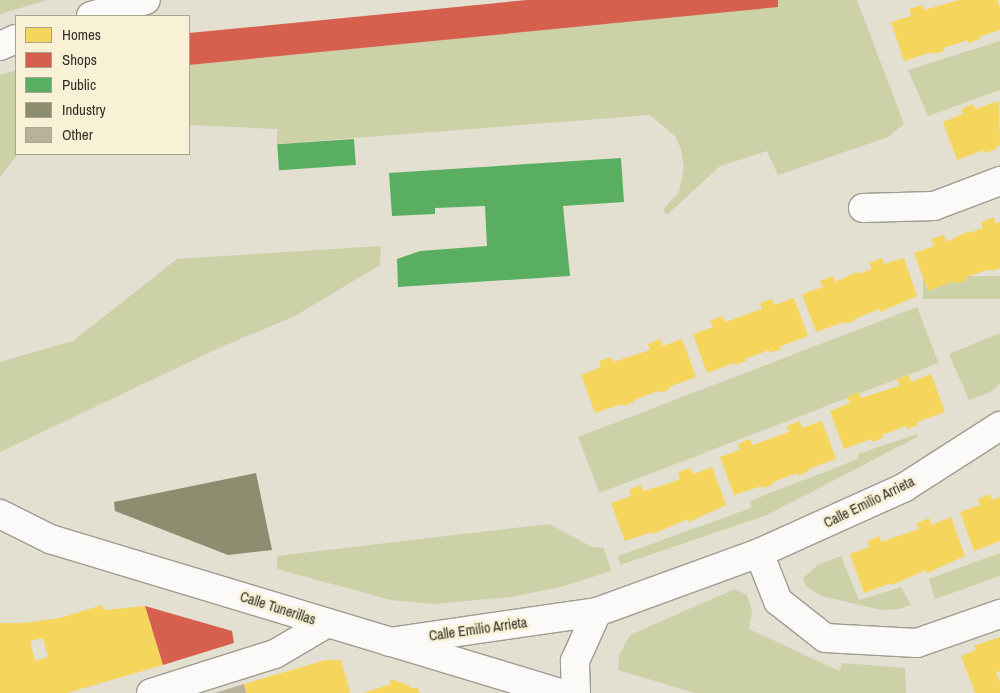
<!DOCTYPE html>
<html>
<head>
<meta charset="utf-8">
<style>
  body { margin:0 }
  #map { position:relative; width:1000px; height:693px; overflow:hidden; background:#e3dfd1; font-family:"Archivo Narrow",sans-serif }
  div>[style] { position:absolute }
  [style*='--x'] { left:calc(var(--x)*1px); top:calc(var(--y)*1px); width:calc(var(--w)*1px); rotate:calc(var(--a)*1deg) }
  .green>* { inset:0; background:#ccd1a7; transform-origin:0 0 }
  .homes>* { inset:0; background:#f6d55c }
  .shops>* { inset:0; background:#d6604d }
  .public>* { inset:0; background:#5aae61; transform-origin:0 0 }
  .industry>* { inset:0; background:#8c8c6e }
  .building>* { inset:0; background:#b9b29b }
  .roads { filter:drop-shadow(1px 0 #9e9b90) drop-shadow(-1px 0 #9e9b90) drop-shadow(0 1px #9e9b90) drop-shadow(0 -1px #9e9b90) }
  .minor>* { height:28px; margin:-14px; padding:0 14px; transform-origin:14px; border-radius:14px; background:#fbfaf8 }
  span { translate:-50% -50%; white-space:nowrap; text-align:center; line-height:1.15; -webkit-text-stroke:5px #f8f1d6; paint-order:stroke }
  .street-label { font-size:14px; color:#333026 }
  .legend { position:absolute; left:15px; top:15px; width:175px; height:140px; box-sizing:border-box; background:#f8f1d6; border:1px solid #a9a490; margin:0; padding:6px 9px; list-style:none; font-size:15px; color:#333026 }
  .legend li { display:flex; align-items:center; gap:10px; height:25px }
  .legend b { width:25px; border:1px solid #a9a490 }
</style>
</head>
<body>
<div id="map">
  <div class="green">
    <div style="clip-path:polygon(0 0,47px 0,0 14px)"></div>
    <div style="clip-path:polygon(778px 0,857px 0,904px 124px,888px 137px,778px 175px,767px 151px,720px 166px,667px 215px,663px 210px,679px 192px,684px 168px,681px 149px,675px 136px,650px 115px,277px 144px,277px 129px,189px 125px,189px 65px,778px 6px)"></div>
    <div style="clip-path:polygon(1000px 41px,1000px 90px,928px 116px,908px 70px)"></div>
    <div style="clip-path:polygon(16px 70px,18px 154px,0 177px,0 75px)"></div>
    <div style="clip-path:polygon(381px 246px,380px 265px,295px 316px,221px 347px,0 452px,0 362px,73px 341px,177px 259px)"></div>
    <div style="left:1000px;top:276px;width:23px;height:77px;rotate:90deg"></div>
    <div style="left:917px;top:307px;width:60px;height:363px;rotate:69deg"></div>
    <div style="clip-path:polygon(1000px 333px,1000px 384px,990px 392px,969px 400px,949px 354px)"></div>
    <div style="clip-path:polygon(917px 434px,917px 437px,767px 515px,620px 565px,618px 556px,751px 508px,750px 501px,858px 459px,858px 454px)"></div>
    <div style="clip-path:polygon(549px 524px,592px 547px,604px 548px,611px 571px,561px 587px,510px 597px,433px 604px,391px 600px,277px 569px,277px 556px)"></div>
    <div style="clip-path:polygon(1000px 553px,1000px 576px,935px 599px,929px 579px)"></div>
    <div style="clip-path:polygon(841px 556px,859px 600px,901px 587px,911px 605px,899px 609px,882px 610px,821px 596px,806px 586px,803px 578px,818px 565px)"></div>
    <div style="clip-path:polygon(735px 589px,747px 595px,752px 611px,749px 629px,839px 671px,842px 663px,905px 668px,906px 693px,695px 693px,618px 670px,619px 655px,630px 635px)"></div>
  </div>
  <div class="homes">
    <div style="clip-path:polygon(959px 0,997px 0,1000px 8px,1000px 30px,978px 37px,980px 39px,968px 43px,968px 40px,943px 48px,944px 51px,932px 54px,932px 52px,904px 61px,891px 22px,911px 16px,909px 9px,922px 5px,924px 10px)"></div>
    <div style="clip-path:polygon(999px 101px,1000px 145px,996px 147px,996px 149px,985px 153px,984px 150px,957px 160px,943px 122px,963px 114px,961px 109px,973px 104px,975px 109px)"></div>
    <div style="clip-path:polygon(994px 217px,995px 224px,1000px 222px,1000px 268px,991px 271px,991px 269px,966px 277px,967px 280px,956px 284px,955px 281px,928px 291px,914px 253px,934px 246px,931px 239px,944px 235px,946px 242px,969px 231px,969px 233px,983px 228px,981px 222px)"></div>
    <div style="clip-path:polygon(882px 258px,884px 264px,904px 258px,917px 296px,880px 312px,879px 309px,855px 319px,856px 320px,845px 324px,844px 322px,816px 332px,802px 294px,823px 287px,820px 281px,833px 276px,835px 282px,857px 272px,858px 274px,872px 269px,869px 263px)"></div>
    <div style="clip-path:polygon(794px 298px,808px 336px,781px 346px,781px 349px,770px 353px,769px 350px,745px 359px,746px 361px,735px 365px,734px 363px,707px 373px,693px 334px,713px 327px,710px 321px,722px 316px,725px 322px,762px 309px,760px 303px,772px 299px,774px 305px)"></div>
    <div style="clip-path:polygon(660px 339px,663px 346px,682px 339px,696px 377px,669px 387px,670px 389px,659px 393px,658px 391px,634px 400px,634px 402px,623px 406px,622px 404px,595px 413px,581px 375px,601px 367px,599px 361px,611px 357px,613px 362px,650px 350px,648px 344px)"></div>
    <div style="clip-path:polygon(931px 374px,945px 412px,917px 422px,918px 425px,907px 429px,906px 426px,882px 435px,883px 438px,872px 442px,871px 439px,844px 449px,830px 411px,850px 403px,847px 397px,859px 392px,861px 398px,899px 386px,897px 379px,909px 375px,911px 382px)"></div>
    <div style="clip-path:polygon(800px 421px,802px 428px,822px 421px,836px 459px,808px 469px,809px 471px,798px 476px,797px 473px,773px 482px,774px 484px,763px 488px,762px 486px,734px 495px,720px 457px,740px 450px,738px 444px,750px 439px,753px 445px,789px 432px,787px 426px)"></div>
    <div style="clip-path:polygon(712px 467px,726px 505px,689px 522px,688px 519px,653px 534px,652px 532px,625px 541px,611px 503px,631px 496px,629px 490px,641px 485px,643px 491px,667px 484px,680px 479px,678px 472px,690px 468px,693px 474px)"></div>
    <div style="clip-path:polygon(990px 494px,992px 500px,1000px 497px,1000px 541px,974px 551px,960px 512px,980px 505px,978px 499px)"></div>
    <div style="clip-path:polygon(951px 517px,965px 556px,927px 573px,926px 570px,892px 585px,891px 583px,864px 593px,850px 554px,870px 547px,867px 541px,880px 536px,881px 542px,919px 529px,917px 523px,929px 518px,931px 525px)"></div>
    <div style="clip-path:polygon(evenodd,102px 605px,104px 610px,145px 606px,163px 665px,67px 693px,0 693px,0 623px,24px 623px,60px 618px,102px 605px,43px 638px,48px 657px,35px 661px,30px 641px,43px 638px)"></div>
    <div style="clip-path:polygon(1000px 637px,1000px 671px,996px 672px,1000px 682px,1000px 693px,975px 693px,961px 656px,976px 650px,974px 646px)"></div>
    <div style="clip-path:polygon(326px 660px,341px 660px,350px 693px,246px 693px,244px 684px)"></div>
    <div style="clip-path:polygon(390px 679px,409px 685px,410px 688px,418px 688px,420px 693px,363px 693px,391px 684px)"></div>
  </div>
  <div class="shops">
    <div style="clip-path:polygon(527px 0,778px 0,778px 7px,189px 65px,189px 33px)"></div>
    <div style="clip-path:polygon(145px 606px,232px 631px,234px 643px,163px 665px)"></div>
  </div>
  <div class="public">
    <div style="left:354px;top:139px;width:26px;height:77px;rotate:86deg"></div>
    <div style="clip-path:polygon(621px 158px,624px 202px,563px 206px,570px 276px,398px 287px,397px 259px,420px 251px,487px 246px,485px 206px,435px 208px,435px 214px,392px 216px,389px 173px)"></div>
  </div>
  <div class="industry">
    <div style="clip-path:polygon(256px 473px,272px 550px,228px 555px,115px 511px,114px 502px)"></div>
  </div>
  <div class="building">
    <div style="clip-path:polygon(244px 684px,246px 693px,215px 693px)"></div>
  </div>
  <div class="roads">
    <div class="minor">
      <div style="--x:91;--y:16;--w:57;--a:-16.2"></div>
      <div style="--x:0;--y:46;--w:17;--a:-24"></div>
      <div style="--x:863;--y:208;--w:71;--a:-1.6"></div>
      <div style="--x:934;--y:206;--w:71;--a:-20.7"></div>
      <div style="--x:0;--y:514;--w:56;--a:26.6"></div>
      <div style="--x:50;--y:539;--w:533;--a:16.8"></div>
      <div style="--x:759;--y:553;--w:52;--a:68.4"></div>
      <div style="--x:778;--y:601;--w:60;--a:38.2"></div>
      <div style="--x:825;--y:638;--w:92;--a:3.1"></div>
      <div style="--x:917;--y:643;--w:88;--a:-19.3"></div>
      <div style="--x:389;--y:642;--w:210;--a:-8.2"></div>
      <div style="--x:597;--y:612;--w:172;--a:-20"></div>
      <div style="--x:759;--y:553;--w:160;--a:-24.3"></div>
      <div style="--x:905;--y:487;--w:113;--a:-32.7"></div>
      <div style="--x:151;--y:693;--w:130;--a:-17.5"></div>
      <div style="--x:275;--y:654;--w:59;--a:-30.5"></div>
      <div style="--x:576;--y:693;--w:32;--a:-92"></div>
      <div style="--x:575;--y:661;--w:54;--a:-65.8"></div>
    </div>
  </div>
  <div class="street-label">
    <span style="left:869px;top:502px;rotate:-26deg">Calle Emilio Arrieta</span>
    <span style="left:278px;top:608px;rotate:18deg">Calle Tunerillas</span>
    <span style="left:478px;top:629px;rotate:-8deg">Calle Emilio Arrieta</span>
  </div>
  <ul class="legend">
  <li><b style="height:14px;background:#f6d55c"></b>Homes</li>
  <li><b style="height:14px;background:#d6604d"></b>Shops</li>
  <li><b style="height:14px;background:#5aae61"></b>Public</li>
  <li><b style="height:14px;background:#8c8c6e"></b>Industry</li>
  <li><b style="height:14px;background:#b9b29b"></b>Other</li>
  </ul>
</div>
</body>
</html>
